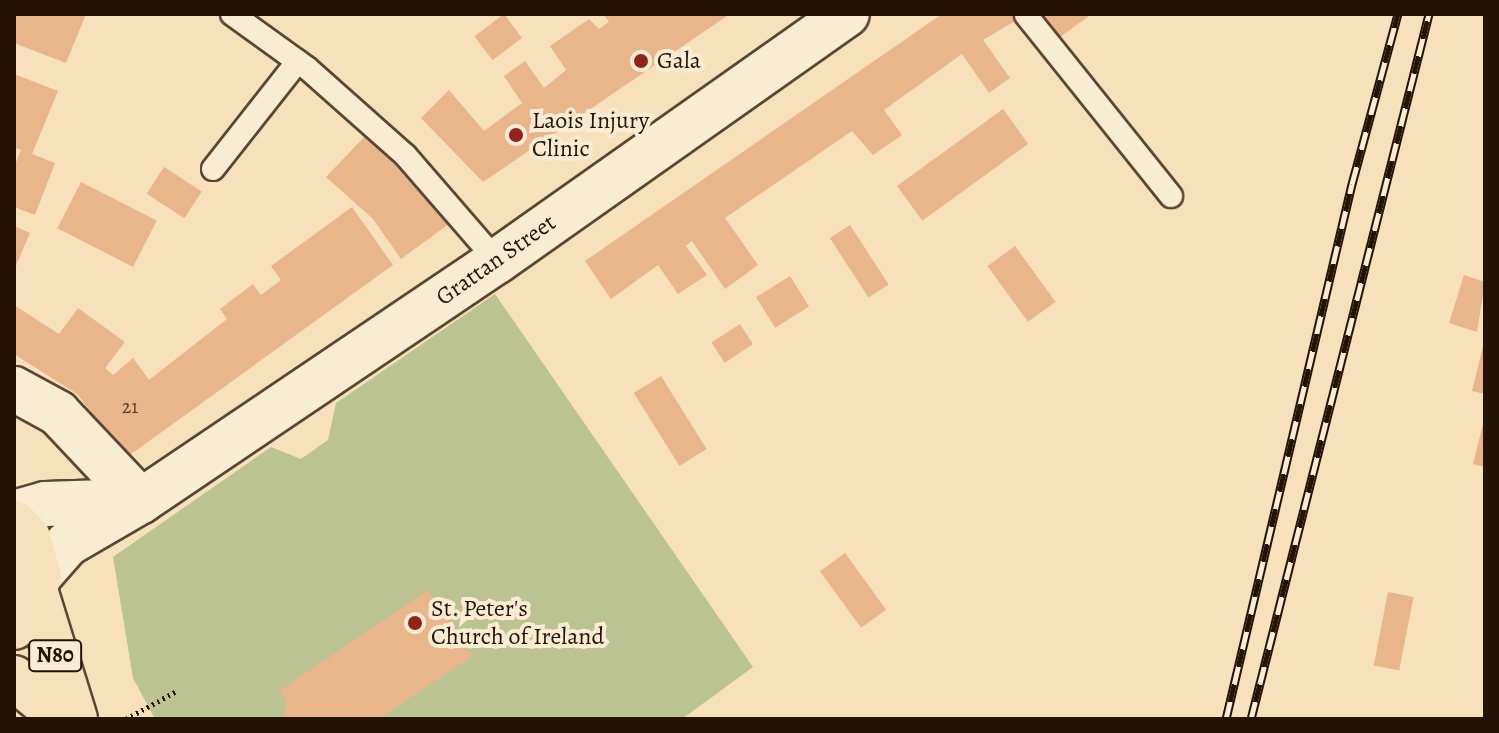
<!DOCTYPE html>
<html>
<head>
<meta charset="utf-8">
<style>
  body { margin:0 }
  #map { position:relative; width:1499px; height:733px; overflow:hidden; background:#f7e1ba; font-family:Alegreya,serif }
  div>[style] { position:absolute }
  [style*='--x'] { left:calc(var(--x)*1px); top:calc(var(--y)*1px); width:calc(var(--w)*1px); rotate:calc(var(--a)*1deg) }
  .green>* { inset:0; background:#bac391 }
  .building>* { inset:0; background:#e9b58a; transform-origin:0 0 }
  .path>* { height:5px; margin-top:-2.5px; transform-origin:0; background:repeating-linear-gradient(90deg,#251305 0 2px,transparent 0 6px) }
  .roads { filter:drop-shadow(2px 0 #5a4632) drop-shadow(-2px 0 #5a4632) drop-shadow(0 2px #5a4632) drop-shadow(0 -2px #5a4632) }
  .lane>* { height:22px; margin:-11px; padding:0 11px; transform-origin:11px; border-radius:11px; background:#faecd2 }
  .street>* { height:44px; margin:-22px; padding:0 22px; transform-origin:22px; border-radius:22px; background:#faecd2 }
  .secondary>* { height:44px; margin:-22px; padding:0 22px; transform-origin:22px; border-radius:22px; background:#faecd2 }
  .primary>* { height:44px; margin:-22px; padding:0 22px; transform-origin:22px; border-radius:22px; background:#f7e1ba }
  .rail>* { height:9px; margin-top:-4.5px; transform-origin:0; background:repeating-linear-gradient(90deg,#faecd2 0 18px,#251305 0 36px); box-sizing:border-box; border-block:2px solid #251305 }
  .dots>* { width:22px; height:22px; translate:-50% -50%; box-sizing:border-box; border:4px solid #faecd2; border-radius:50% }
  span { translate:-50% -50%; white-space:nowrap; text-align:center; line-height:1.15; -webkit-text-stroke:8px #faecd2; paint-order:stroke }
  .number-label { font-size:20px; color:#563c26 }
  .number-label span { -webkit-text-stroke-width:0 }
  .shield-label span { padding:2px 6px; background:#faecd2; border:2px solid; border-radius:6px; -webkit-text-stroke-width:0 }
  .shield-label { font-size:22px; color:#251305; font-weight:700 }
  .poi-label { font-size:24px; color:#251305 }
  .left { translate:0 -50%; text-align:left }
  .street-label { font-size:24px; color:#251305 }
  .frame { position:absolute; inset:0; border:16px solid #251305; pointer-events:none }
</style>
</head>
<body>
<div id="map">
  <div class="green">
    <div style="clip-path:polygon(495px 294px,753px 667px,682px 719px,155px 719px,133px 678px,113px 557px,271px 447px,301px 459px,328px 440px,336px 403px)"></div>
  </div>
  <div class="building">
    <div style="clip-path:polygon(16px 14px,86px 14px,66px 63px,14px 43px)"></div>
    <div style="left:504px;top:14px;width:30px;height:37px;rotate:53deg"></div>
    <div style="clip-path:polygon(604px 14px,730px 14px,483px 182px,421px 118px,449px 90px,484px 131px,522px 103px,504px 76px,525px 61px,544px 88px,566px 70px,550px 46px,589px 19px,599px 29px,609px 22px)"></div>
    <div style="clip-path:polygon(942px 14px,1027px 14px,983px 40px,1010px 78px,989px 93px,962px 54px,884px 110px,902px 135px,873px 155px,852px 131px,725px 218px,758px 265px,725px 289px,692px 241px,686px 246px,707px 275px,678px 294px,658px 265px,611px 299px,585px 261px)"></div>
    <div style="clip-path:polygon(1040px 14px,1092px 14px,1057px 39px)"></div>
    <div style="clip-path:polygon(14px 74px,58px 91px,32px 154px,55px 163px,35px 215px,14px 207px,14px 167px,21px 150px,14px 147px)"></div>
    <div style="left:1003px;top:109px;width:43px;height:131px;rotate:54deg"></div>
    <div style="clip-path:polygon(369px 132px,415px 176px,449px 224px,401px 259px,373px 219px,326px 177px)"></div>
    <div style="left:164px;top:167px;width:45px;height:32px;rotate:33deg"></div>
    <div style="left:81px;top:182px;width:85px;height:52px;rotate:27deg"></div>
    <div style="clip-path:polygon(352px 207px,393px 265px,127px 457px,77px 394px,14px 354px,14px 305px,59px 334px,78px 308px,125px 342px,105px 368px,113px 375px,133px 358px,149px 380px,227px 319px,220px 309px,253px 284px,261px 295px,281px 280px,271px 266px)"></div>
    <div style="left:850px;top:225px;width:71px;height:24px;rotate:57deg"></div>
    <div style="clip-path:polygon(14px 226px,30px 233px,14px 270px)"></div>
    <div style="left:1015px;top:246px;width:69px;height:34px;rotate:54deg"></div>
    <div style="clip-path:polygon(1464px 275px,1485px 282px,1477px 332px,1449px 323px)"></div>
    <div style="left:790px;top:276px;width:36px;height:40px;rotate:58deg"></div>
    <div style="left:740px;top:324px;width:24px;height:34px;rotate:57deg"></div>
    <div style="clip-path:polygon(1484px 342px,1485px 342px,1485px 394px,1472px 391px)"></div>
    <div style="left:661px;top:376px;width:86px;height:32px;rotate:58deg"></div>
    <div style="clip-path:polygon(1484px 420px,1485px 420px,1485px 467px,1473px 464px)"></div>
    <div style="left:845px;top:553px;width:70px;height:31px;rotate:54deg"></div>
    <div style="clip-path:polygon(428px 590px,472px 656px,379px 719px,283px 719px,287px 701px,279px 691px)"></div>
    <div style="left:1388px;top:592px;width:26px;height:75px;rotate:11deg"></div>
  </div>
  <div class="path">
    <div style="--x:126;--y:719;--w:56;--a:-28.9"></div>
  </div>
  <div class="roads">
    <div class="lane">
      <div style="--x:232;--y:14;--w:92;--a:35.8"></div>
      <div style="--x:307;--y:68;--w:132;--a:41.6"></div>
      <div style="--x:406;--y:156;--w:139;--a:49.1"></div>
      <div style="--x:1026;--y:15;--w:232;--a:51.3"></div>
      <div style="--x:213;--y:169;--w:137;--a:-51.8"></div>
    </div>
    <div class="street">
      <div style="--x:14;--y:389;--w:50;--a:28.6"></div>
      <div style="--x:58;--y:413;--w:121;--a:46.7"></div>
    </div>
    <div class="secondary">
      <div style="--x:14;--y:513;--w:32;--a:-16"></div>
      <div style="--x:45;--y:504;--w:90;--a:-1.9"></div>
      <div style="--x:39;--y:576;--w:43;--a:-48.8"></div>
      <div style="--x:67;--y:544;--w:86;--a:-30.2"></div>
      <div style="--x:141;--y:501;--w:429;--a:-34"></div>
      <div style="--x:497;--y:261;--w:428;--a:-35.2"></div>
    </div>
    <div class="primary">
      <div style="--x:14;--y:523;--w:21;--a:47"></div>
      <div style="--x:28;--y:538;--w:40;--a:74"></div>
      <div style="--x:39;--y:576;--w:41;--a:108.4"></div>
      <div style="--x:26;--y:615;--w:17;--a:135"></div>
      <div style="--x:36;--y:593;--w:132;--a:72.8"></div>
      <div style="--x:14;--y:678;--w:65;--a:39.4"></div>
    </div>
  </div>
  <div class="rail">
    <div style="--x:1226;--y:719;--w:550;--a:-76.75"></div>
    <div style="--x:1352;--y:184;--w:176;--a:-74.9"></div>
    <div style="--x:1251;--y:719;--w:727;--a:-75.83"></div>
  </div>
  <div class="dots">
    <div style="left:641px;top:61px;background:#8f2418"></div>
    <div style="left:516px;top:135px;background:#8f2418"></div>
    <div style="left:415px;top:623px;background:#8f2418"></div>
  </div>
  <div class="number-label">
    <span style="left:130px;top:406px">21</span>
  </div>
  <div class="shield-label">
    <span style="left:55px;top:656px">N80</span>
  </div>
  <div class="poi-label">
    <span class="left" style="left:657px;top:61px">Gala</span>
    <span class="left" style="left:532px;top:135px">Laois Injury<br>Clinic</span>
    <span class="left" style="left:431px;top:623px">St. Peter's<br>Church of Ireland</span>
  </div>
  <div class="street-label">
    <span style="left:496px;top:260px;rotate:-35deg">Grattan Street</span>
  </div>
  <div class="frame"></div>
</div>
</body>
</html>
